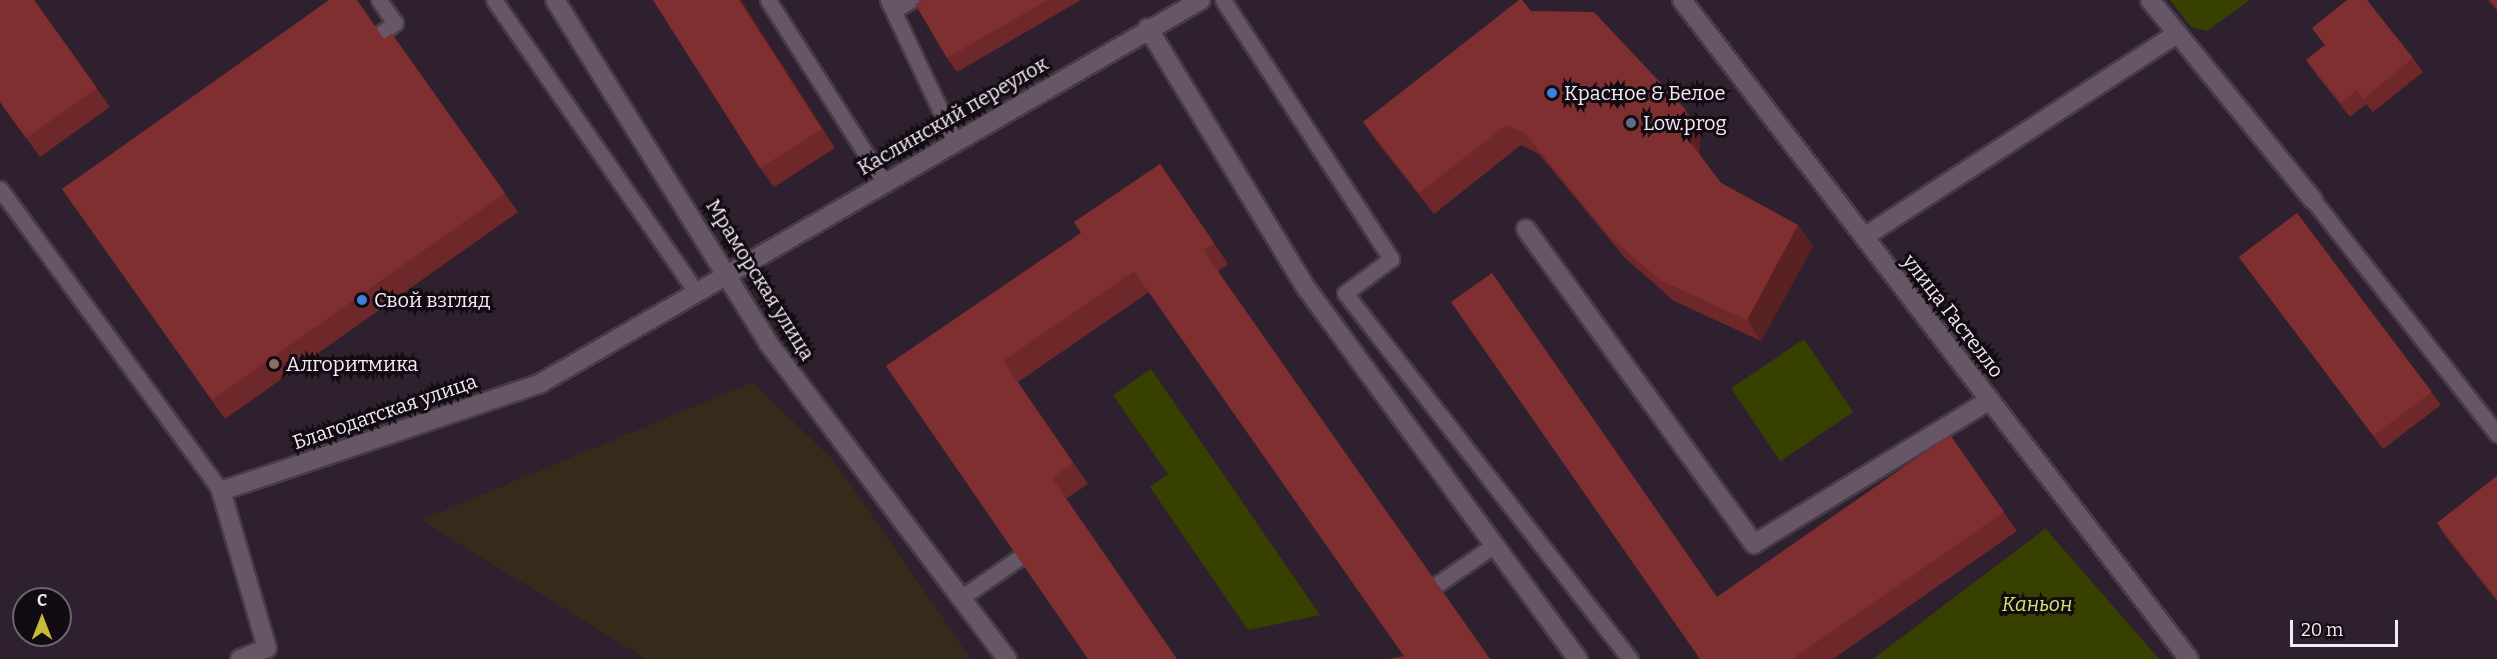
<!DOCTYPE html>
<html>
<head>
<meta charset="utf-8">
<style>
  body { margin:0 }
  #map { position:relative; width:2497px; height:659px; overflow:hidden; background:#2e202e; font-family:Bitter,serif }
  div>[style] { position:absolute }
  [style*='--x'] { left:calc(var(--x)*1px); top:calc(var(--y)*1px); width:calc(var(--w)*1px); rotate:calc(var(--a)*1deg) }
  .industrial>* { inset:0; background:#352b1b }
  .green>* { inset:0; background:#384000; transform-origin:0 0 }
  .roads { filter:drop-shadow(2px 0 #473b47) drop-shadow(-2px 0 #473b47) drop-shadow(0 2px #473b47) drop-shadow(0 -2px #473b47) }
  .service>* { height:15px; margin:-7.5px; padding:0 7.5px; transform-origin:7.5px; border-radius:7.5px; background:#675766 }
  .minor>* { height:18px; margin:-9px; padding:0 9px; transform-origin:9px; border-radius:9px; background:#675766 }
  .wall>* { inset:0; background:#6e282a }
  .shaded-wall>* { inset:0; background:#5a2122 }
  .building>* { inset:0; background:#802f31; transform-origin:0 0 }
  .dots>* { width:16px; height:16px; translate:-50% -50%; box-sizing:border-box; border:3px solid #120c12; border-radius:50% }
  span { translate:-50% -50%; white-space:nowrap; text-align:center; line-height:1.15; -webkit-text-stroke:6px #120c12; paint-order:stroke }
  .poi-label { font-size:20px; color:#f3eaf3 }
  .left { translate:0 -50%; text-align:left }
  .street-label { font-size:20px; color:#f3eaf3 }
  .park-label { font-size:20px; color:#d2e571; font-style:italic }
  .north { position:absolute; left:12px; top:587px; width:60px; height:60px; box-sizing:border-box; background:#120c12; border:2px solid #6c656c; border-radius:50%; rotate:0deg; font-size:16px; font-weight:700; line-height:24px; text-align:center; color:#f3eaf3 }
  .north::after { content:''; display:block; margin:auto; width:21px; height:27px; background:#c8bb3b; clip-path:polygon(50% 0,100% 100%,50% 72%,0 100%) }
  .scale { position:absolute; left:2290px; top:620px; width:108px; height:27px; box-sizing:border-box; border:3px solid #f3eaf3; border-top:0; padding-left:8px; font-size:18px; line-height:21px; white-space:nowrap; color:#f3eaf3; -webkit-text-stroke:4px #120c12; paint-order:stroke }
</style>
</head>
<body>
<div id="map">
  <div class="industrial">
    <div style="clip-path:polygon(753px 382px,835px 462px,971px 659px,646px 659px,421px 520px)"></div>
  </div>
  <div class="green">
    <div style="clip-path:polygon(2170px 0,2250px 0,2207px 31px,2191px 27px)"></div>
    <div style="left:1804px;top:339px;width:88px;height:88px;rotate:56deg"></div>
    <div style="clip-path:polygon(1151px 369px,1320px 615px,1248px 630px,1150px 487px,1168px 474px,1113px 395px)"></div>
    <div style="clip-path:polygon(2045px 528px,2159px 659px,1873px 659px,2045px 529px)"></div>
  </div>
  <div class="roads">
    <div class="service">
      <div style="--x:379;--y:0;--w:28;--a:55"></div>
      <div style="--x:395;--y:23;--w:19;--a:144"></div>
      <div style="--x:494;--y:0;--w:355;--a:55.3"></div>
      <div style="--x:768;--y:0;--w:216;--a:57.5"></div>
      <div style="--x:888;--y:0;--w:156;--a:64.6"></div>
      <div style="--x:1223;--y:0;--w:309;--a:57"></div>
      <div style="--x:1391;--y:259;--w:57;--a:143.5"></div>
      <div style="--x:1345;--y:293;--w:464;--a:52.1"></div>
      <div style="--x:894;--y:10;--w:20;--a:-30"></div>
      <div style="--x:0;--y:189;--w:374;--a:53.8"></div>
      <div style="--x:2313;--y:200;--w:298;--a:51.8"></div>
      <div style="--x:1439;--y:583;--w:67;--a:-34.6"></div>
      <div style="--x:962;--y:597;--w:69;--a:-34.4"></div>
    </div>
    <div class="minor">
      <div style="--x:555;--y:0;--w:405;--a:58.1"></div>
      <div style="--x:769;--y:344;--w:395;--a:52.9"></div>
      <div style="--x:1682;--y:0;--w:831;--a:52.43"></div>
      <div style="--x:2150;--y:0;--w:258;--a:50.8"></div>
      <div style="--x:1148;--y:28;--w:306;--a:58.7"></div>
      <div style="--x:1307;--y:289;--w:459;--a:53.8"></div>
      <div style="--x:1526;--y:229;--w:389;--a:54.1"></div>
      <div style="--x:1754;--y:544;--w:276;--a:-31.4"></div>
      <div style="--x:1864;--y:237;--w:372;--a:-33"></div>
      <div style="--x:240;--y:659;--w:29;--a:-22"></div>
      <div style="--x:267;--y:648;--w:164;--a:-106.3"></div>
      <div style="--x:221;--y:491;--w:338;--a:-18.6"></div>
      <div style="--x:541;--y:383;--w:763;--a:-30.13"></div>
    </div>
  </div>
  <div class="wall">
    <div style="clip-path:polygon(34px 0,110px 107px,40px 157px,0 102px)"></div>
    <div style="clip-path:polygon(653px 0,741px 0,835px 148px,774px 187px,760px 168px)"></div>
    <div style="clip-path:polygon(923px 0,1081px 0,957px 72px,947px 58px)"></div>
    <div style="clip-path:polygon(2488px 0,2497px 0,2497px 11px)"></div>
    <div style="clip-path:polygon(1531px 11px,1686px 110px,1701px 131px,1699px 154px,1721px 183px,1798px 225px,1813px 246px,1761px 341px,1674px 301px,1625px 258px,1539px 154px,1521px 145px,1434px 214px,1378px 143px,1363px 122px)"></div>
    <div style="clip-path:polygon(2312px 28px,2413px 58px,2423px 72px,2373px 112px,2366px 104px,2350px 117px,2316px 74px,2306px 60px,2325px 45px)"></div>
    <div style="clip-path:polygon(392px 34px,518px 212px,225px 419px,62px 189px,384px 39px)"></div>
    <div style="clip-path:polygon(1160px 164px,1228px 264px,1218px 271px,1404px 656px,1149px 292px,1018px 382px,1088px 484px,1067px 498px,886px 366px,1081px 233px)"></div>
    <div style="clip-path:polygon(2239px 257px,2431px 392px,2441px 405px,2383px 449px)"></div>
    <div style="clip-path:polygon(1950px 435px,2017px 531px,1833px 659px,1700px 659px,1717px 597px)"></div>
    <div style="clip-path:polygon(2497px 476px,2497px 601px,2446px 537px,2437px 523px)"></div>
  </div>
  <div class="shaded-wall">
    <div style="clip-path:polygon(739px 0,741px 0,835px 148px,822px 129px)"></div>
    <div style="clip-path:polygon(1686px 110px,1701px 131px,1699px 155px,1684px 134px)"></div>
    <div style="clip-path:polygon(1798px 225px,1813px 246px,1761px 341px,1747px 320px)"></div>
  </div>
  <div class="building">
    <div style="clip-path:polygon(0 0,34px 0,97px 88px,26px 138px,0 102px)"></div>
    <div style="clip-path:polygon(329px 0,357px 0,384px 39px,392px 34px,505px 193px,212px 400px,62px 189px)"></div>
    <div style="clip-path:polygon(653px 0,739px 0,822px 129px,760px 168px)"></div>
    <div style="clip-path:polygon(923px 0,1048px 0,947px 58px,915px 4px)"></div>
    <div style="clip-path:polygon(1519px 0,1522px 0,1531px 11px,1594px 12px,1686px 110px,1684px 134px,1721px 183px,1798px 225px,1747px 320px,1660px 280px,1610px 237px,1525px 133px,1506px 125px,1419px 193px,1363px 122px)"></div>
    <div style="clip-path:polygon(2347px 0,2367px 0,2413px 58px,2363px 99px,2357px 90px,2341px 103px,2306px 60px,2325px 45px,2312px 28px)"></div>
    <div style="clip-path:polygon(2491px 0,2497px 0,2497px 7px)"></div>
    <div style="clip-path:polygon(1160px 164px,1214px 243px,1203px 250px,1490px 659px,1389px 659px,1404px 656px,1134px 271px,1003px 361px,1073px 463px,1052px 478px,1177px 659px,1088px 659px,886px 366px,1081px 233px,1074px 222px)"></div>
    <div style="left:2297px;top:213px;width:224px;height:73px;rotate:53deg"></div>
    <div style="clip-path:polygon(1492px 273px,1717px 597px,1950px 435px,2004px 512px,1792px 659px,1700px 659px,1451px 302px)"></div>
    <div style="clip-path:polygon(2497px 476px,2497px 599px,2437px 523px)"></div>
  </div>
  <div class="dots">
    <div style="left:1552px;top:93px;background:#3f7fe0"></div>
    <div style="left:1631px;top:123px;background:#5c6f8a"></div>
    <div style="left:362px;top:300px;background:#3f7fe0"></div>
    <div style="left:274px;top:364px;background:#8d6e63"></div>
  </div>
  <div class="poi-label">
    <span class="left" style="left:1564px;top:93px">Красное &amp; Белое</span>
    <span class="left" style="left:1643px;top:123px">Low.prog</span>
    <span class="left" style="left:374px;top:300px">Свой взгляд</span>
    <span class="left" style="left:286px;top:364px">Алгоритмика</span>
  </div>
  <div class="street-label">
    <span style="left:953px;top:116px;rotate:-30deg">Каслинский переулок</span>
    <span style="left:760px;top:280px;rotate:58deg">Мраморская улица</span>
    <span style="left:1953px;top:316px;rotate:52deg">улица Гастелло</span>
    <span style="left:385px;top:412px;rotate:-19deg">Благодатская улица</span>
  </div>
  <div class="park-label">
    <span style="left:2037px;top:604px">Каньон</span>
  </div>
  <div class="north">С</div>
  <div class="scale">20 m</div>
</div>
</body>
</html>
